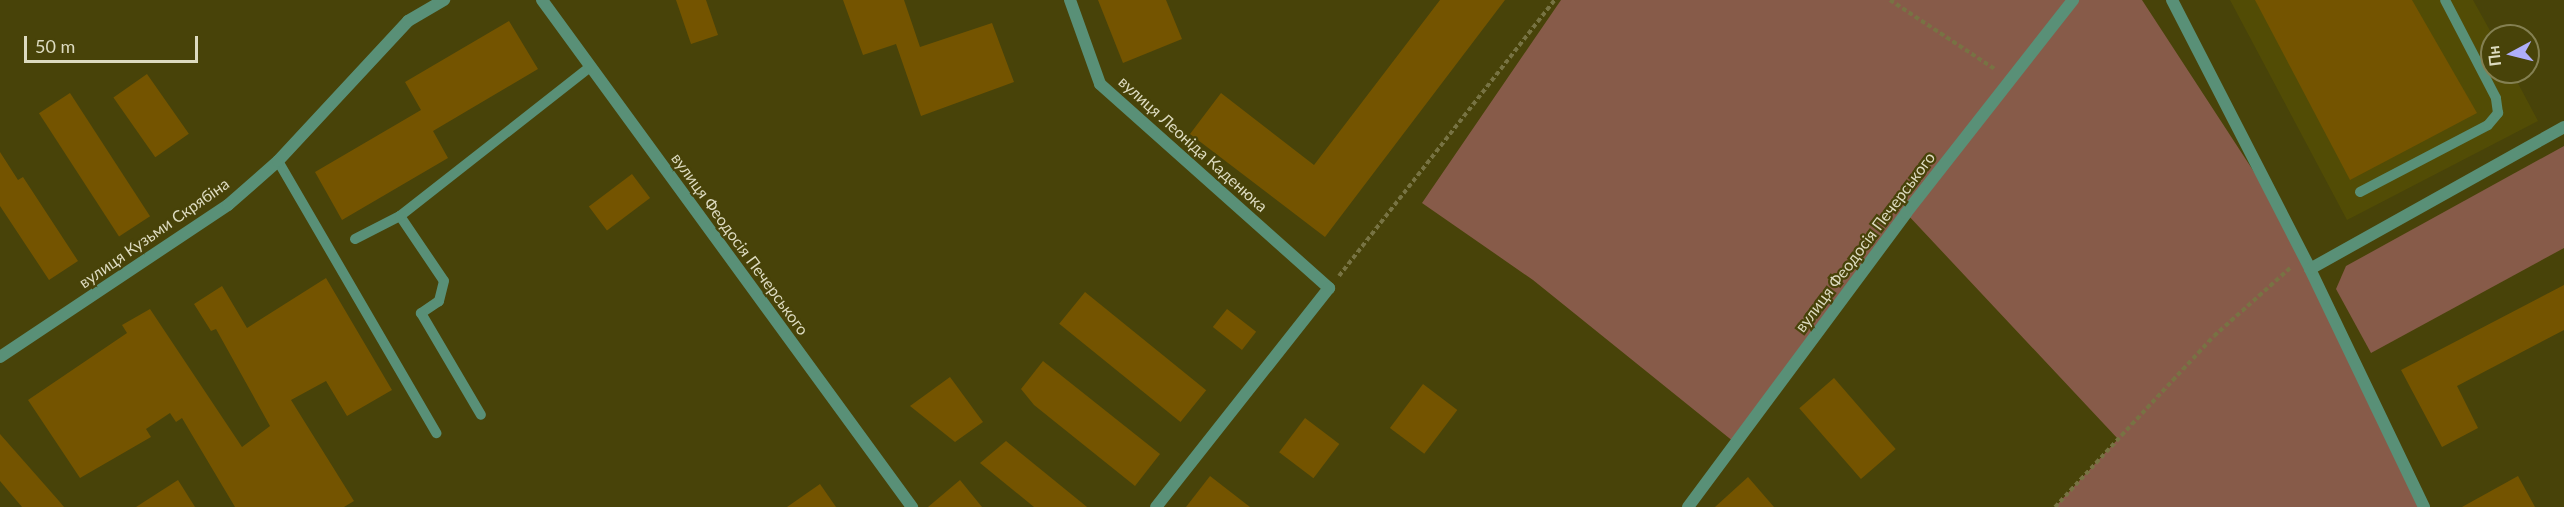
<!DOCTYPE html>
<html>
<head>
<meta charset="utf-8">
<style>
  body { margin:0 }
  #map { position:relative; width:2564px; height:507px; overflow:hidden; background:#484309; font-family:Lato,sans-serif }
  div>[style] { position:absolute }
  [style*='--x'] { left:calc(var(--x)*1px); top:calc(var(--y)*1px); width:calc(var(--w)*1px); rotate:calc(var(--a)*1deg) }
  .built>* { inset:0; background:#524c05 }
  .green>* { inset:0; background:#875b49 }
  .building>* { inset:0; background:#745400; transform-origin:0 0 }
  .path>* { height:4px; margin-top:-2px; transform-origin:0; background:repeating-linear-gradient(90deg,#777343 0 4.5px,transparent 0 7.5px) }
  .service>* { height:10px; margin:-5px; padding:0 5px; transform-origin:5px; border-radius:5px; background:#599077 }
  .minor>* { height:12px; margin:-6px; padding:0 6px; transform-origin:6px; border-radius:6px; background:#599077 }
  .tertiary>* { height:12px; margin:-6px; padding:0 6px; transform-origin:6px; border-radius:6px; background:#599077 }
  span { translate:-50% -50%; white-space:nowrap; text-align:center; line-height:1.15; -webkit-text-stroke:4.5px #484309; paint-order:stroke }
  .street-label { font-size:16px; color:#dddbc0 }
  .north { position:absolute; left:2480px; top:24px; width:60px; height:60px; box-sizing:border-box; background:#484309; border:2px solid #848052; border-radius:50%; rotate:263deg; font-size:16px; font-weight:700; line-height:24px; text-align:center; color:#dddbc0 }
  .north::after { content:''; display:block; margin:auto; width:21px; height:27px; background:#aeaefa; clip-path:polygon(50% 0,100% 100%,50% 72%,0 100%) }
  .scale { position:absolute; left:24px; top:36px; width:174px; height:27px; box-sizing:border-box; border:3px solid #dddbc0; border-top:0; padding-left:8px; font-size:18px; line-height:21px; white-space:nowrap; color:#dddbc0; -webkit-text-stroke:4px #484309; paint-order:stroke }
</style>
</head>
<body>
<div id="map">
  <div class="built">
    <div style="clip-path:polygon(2230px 0,2473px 0,2493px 36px,2492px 72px,2512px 72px,2538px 121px,2347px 220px)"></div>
  </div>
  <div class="green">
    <div style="clip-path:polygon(1561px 0,2142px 0,2288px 224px,2424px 507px,2055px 507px,2118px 439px,1906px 213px,1734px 442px,1533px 280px,1422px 203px)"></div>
    <div style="clip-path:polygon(2564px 146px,2564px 248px,2371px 353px,2336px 289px,2346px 266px)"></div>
  </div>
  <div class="building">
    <div style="clip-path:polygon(676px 0,706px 0,718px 35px,691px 44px)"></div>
    <div style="clip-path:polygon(843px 0,904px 0,920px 47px,992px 23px,1014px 82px,921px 116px,896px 44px,863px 55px)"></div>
    <div style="clip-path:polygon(1098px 0,1166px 0,1182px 39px,1123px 63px)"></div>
    <div style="clip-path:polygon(1440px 0,1505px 0,1325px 237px,1190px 134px,1221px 93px,1314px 165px)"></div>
    <div style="clip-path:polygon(2255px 0,2412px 0,2477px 113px,2350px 180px)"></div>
    <div style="clip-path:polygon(509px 21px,538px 69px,433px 131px,448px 158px,342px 220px,315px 172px,421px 110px,405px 82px)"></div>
    <div style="left:147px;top:74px;width:73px;height:41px;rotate:55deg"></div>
    <div style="left:70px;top:93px;width:147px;height:37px;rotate:57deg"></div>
    <div style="clip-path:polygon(0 152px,18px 180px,23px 177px,78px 261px,49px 280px,0 206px)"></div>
    <div style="left:632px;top:174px;width:30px;height:54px;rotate:53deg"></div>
    <div style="clip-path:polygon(326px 278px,392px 390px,347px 416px,326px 381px,291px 400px,354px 501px,344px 507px,235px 507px,182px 418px,176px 422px,170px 413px,146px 429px,151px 437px,80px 478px,28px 400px,127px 333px,122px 325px,150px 309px,242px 447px,270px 426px,216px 329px,211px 331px,194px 304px,222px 286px,247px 328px)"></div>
    <div style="clip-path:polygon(2564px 285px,2564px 330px,2457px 386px,2478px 428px,2442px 447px,2401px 370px)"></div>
    <div style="left:1085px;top:292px;width:156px;height:41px;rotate:39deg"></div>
    <div style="left:1227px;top:309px;width:37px;height:23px;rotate:38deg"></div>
    <div style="clip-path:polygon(1043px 361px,1160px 454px,1135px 486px,1034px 405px,1021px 389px)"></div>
    <div style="clip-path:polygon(950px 377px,983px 422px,955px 442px,910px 406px)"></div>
    <div style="left:1834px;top:378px;width:94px;height:46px;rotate:49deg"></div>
    <div style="left:1423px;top:384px;width:43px;height:55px;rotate:37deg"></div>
    <div style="left:1305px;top:418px;width:43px;height:43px;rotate:37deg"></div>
    <div style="clip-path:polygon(0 434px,59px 501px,64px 507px,22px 507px,0 481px)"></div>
    <div style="clip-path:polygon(1006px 441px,1087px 507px,1034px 507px,980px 463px)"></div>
    <div style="clip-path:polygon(1210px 476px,1250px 507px,1186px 507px)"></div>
    <div style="clip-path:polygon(2518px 476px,2535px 507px,2462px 507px)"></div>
    <div style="clip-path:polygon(1748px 477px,1774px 507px,1715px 507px)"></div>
    <div style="clip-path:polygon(178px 480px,195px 507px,136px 507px)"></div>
    <div style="clip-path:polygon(960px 480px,982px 507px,928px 507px)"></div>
    <div style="clip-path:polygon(820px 484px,836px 507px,787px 507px)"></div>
  </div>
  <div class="path">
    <div style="--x:1890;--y:0;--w:127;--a:33.4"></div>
    <div style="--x:1339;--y:276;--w:350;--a:-52"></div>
    <div style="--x:2055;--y:507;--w:233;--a:-47.1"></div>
    <div style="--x:2214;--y:336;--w:102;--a:-41.8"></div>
  </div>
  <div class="service">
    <div style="--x:278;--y:161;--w:315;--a:59.8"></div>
    <div style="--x:2360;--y:192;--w:144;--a:-27.6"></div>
    <div style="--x:2488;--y:125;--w:16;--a:-50"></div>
    <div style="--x:2498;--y:113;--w:15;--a:-98"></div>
    <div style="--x:2496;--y:98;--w:110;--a:-117.5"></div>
    <div style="--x:400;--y:216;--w:78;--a:55.9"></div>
    <div style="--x:444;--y:281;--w:21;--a:104"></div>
    <div style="--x:439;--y:301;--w:22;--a:146"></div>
    <div style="--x:421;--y:313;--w:118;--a:59.5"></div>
    <div style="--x:355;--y:239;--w:51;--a:-27.1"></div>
    <div style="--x:400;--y:216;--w:241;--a:-38.1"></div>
  </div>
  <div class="minor">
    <div style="--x:542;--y:0;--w:628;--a:53.88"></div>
    <div style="--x:1070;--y:0;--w:89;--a:70.3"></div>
    <div style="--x:1100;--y:84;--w:307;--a:41.7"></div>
    <div style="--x:1329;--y:288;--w:279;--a:128.3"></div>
    <div style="--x:2172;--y:0;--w:302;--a:62.8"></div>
    <div style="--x:2310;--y:269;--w:264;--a:64.4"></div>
    <div style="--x:2310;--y:269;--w:291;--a:-29.2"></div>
    <div style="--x:0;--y:357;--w:274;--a:-33.7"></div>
    <div style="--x:228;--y:205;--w:67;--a:-41.3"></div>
    <div style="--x:278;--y:161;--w:191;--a:-47.1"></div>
    <div style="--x:408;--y:21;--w:42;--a:-30.3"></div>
  </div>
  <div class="tertiary">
    <div style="--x:1688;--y:507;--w:366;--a:-53.4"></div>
    <div style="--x:1906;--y:213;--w:271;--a:-51.9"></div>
  </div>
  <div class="street-label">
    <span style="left:1193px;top:144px;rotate:42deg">вулиця Леоніда Каденюка</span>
    <span style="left:154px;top:233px;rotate:-35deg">вулиця Кузьми Скрябіна</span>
    <span style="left:1865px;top:242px;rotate:-53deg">вулиця Феодосія Печерського</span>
    <span style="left:740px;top:244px;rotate:54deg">вулиця Феодосія Печерського</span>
  </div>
  <div class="north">Пн</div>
  <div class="scale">50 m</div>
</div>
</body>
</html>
